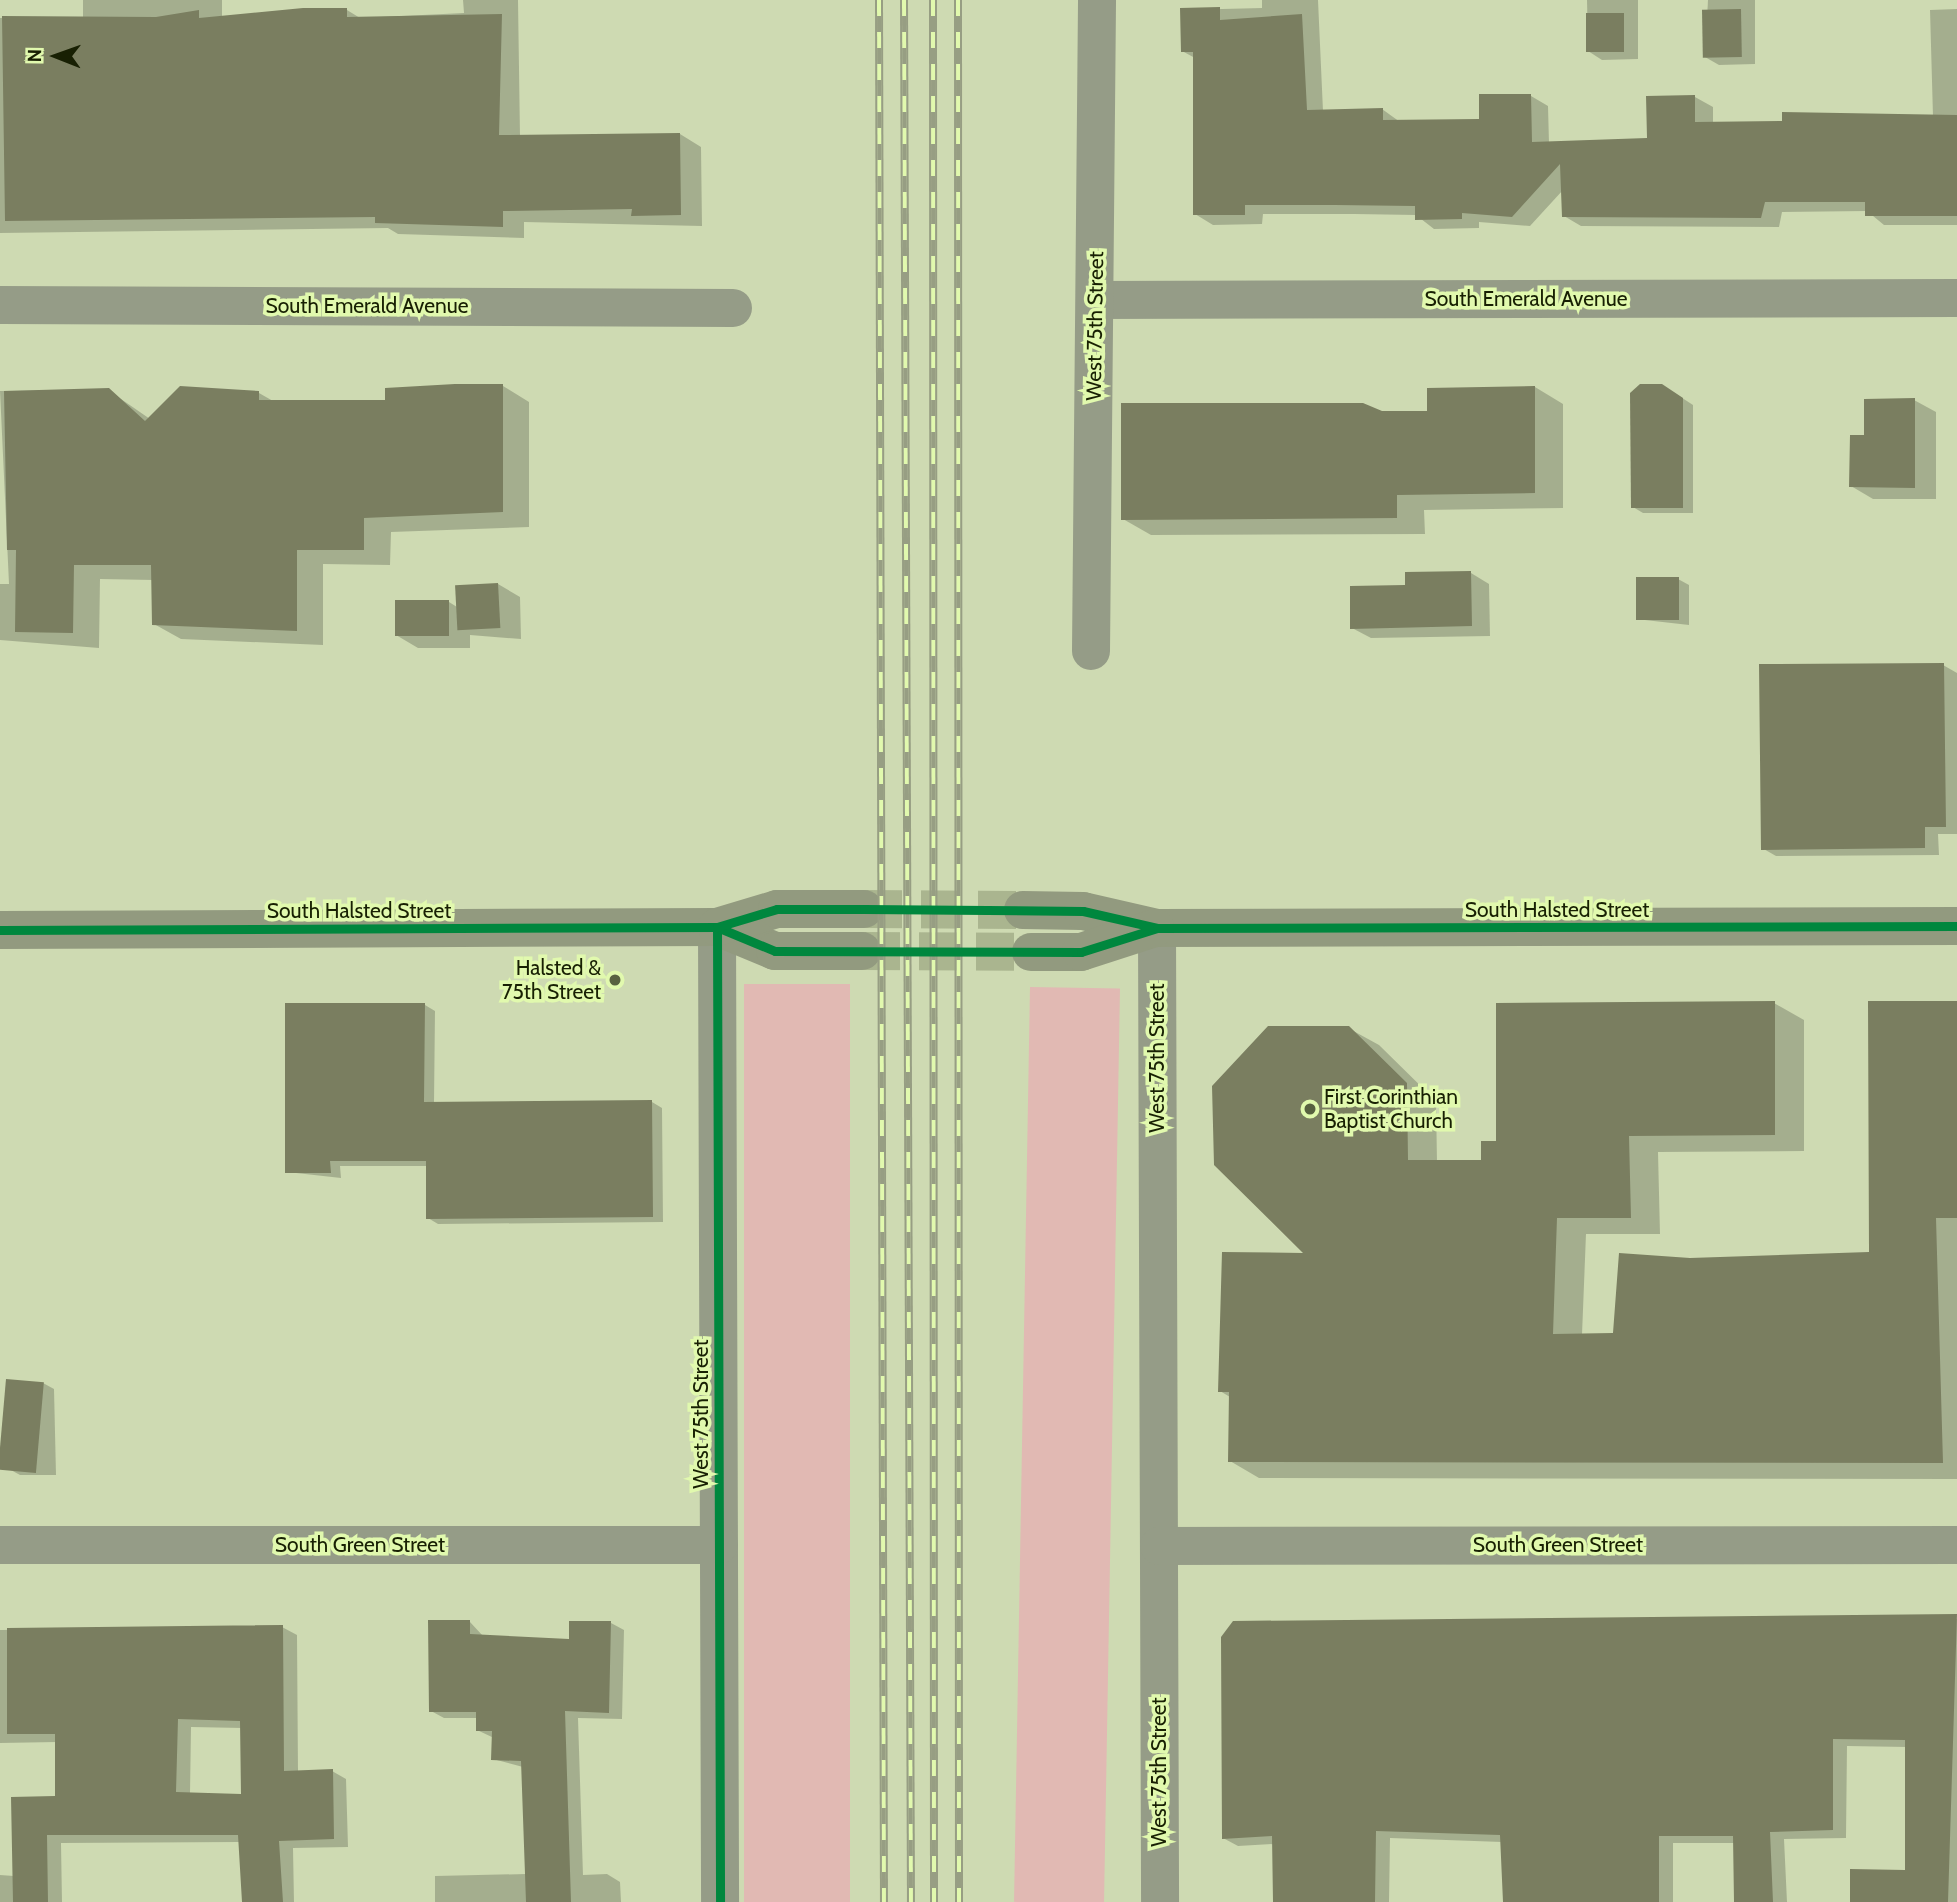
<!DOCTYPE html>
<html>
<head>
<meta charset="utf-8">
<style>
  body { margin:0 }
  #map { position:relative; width:1957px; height:1902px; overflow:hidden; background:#cedab2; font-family:Cabin,sans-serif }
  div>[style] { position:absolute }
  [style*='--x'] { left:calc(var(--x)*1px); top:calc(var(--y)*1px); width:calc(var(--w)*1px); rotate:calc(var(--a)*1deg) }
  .green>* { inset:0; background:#e1b9b3; transform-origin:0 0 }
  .shadow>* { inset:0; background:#0003 }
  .building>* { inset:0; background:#7a7e60; transform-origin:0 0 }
  .secondary-tunnel>* { height:38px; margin-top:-19px; transform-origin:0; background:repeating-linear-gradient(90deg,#aab58f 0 38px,transparent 0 57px) }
  .street>* { height:38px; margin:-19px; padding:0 19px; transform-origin:19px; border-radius:19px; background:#959c87 }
  .secondary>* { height:38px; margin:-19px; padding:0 19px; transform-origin:19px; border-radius:19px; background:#929a7f }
  .rail>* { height:8px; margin-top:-4px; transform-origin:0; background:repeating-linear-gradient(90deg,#e1f9ae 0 16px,#979e83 0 32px); box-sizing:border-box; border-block:2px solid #979e83 }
  .cycleway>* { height:9px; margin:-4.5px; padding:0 4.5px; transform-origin:4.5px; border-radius:4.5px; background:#00873e }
  .dots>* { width:19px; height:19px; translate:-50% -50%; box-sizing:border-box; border:4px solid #e1f9ae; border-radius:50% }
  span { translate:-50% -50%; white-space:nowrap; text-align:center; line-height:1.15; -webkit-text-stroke:7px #e1f9ae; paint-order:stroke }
  .street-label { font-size:21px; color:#182003 }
  .poi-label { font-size:21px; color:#182003 }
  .right { translate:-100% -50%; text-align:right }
  .left { translate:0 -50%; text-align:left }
  .north { position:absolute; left:21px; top:21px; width:70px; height:70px; -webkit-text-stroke:5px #e1f9ae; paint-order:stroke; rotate:271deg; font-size:19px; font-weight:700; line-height:28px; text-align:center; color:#182003 }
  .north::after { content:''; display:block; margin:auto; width:24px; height:32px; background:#182003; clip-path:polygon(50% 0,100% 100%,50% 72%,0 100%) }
</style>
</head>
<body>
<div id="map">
  <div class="green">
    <div style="left:850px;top:984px;width:918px;height:106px;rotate:90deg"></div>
    <div style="left:1030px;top:987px;width:90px;height:915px;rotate:1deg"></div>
  </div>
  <div class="shadow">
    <div style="clip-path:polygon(83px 0,222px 0,222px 18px,347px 10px,360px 18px,464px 13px,463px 0,518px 0,520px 136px,680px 134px,701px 147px,702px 226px,524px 222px,524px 238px,398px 234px,388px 228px,0 233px,0 18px,83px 18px)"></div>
    <div style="clip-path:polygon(1262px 0,1318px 0,1323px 111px,1382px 109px,1400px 122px,1481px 121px,1531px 96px,1548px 106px,1549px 143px,1648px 139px,1695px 97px,1713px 107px,1713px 124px,1933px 117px,1930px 10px,1957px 9px,1957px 225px,1884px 225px,1867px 211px,1782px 212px,1779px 227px,1581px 226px,1564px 216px,1563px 190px,1530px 226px,1479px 222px,1479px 228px,1434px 229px,1416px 215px,1354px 214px,1263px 214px,1262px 224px,1213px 225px,1195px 214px,1195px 58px,1182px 51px,1182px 10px,1262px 8px)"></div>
    <div style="clip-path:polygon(1587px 0,1638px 0,1638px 59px,1602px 60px,1588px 51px)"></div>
    <div style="clip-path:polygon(1708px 0,1755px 0,1755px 64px,1719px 65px,1705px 57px)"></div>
    <div style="clip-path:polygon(503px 386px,529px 402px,529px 527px,391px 532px,390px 565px,323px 564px,323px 645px,181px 639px,154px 624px,153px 580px,100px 579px,99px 648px,0 640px,0 584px,9px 584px,0 391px,108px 390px,150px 419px,259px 393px,273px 401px,387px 402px)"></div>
    <div style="clip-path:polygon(1535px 387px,1563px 404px,1563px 508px,1424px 510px,1425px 534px,1151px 535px,1123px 519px,1382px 413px,1429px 412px)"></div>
    <div style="clip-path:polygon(1673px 392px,1693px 405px,1693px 513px,1643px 513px,1633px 507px)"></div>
    <div style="clip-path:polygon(1914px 400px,1936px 412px,1936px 499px,1873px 499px,1851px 486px,1866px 437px)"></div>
    <div style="clip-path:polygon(1471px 573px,1489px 584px,1490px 636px,1371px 638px,1352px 628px,1407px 587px)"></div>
    <div style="clip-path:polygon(1678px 579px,1689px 585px,1689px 625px,1636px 619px)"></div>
    <div style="clip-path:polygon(498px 584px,520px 597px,521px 639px,470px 635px,470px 648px,418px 648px,396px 635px,449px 602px,457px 607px)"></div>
    <div style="clip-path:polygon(1943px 665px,1957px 673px,1957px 834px,1938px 834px,1939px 855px,1776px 856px,1762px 848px)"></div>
    <div style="clip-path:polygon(1774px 1003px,1804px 1020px,1804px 1151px,1658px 1152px,1660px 1234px,1586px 1234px,1582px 1335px,1615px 1335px,1690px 1260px,1871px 1254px,1957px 1003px,1957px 1479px,1259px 1478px,1230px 1461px,1230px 1397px,1220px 1391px,1307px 1255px,1348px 1028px,1379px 1045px,1436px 1101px,1437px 1162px,1483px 1162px,1498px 1142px)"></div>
    <div style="clip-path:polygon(425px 1005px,435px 1011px,434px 1104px,652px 1102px,662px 1108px,663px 1222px,438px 1224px,428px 1218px,427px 1166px,340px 1166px,341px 1178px,287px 1172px)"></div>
    <div style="clip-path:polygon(43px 1383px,54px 1389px,56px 1475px,20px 1475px,9px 1469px)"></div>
    <div style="clip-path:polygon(1957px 1619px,1957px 1902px,1852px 1902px,1907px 1872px,1907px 1747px,1847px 1746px,1846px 1838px,1784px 1839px,1787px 1902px,1736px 1902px,1735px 1843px,1673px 1843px,1673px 1902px,1505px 1902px,1502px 1842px,1390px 1838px,1389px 1902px,1275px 1902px,1274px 1844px,1238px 1846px,1223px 1838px,1234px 1623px)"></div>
    <div style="clip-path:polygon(470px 1622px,483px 1636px,570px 1641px,611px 1623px,624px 1630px,622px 1719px,578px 1718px,583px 1875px,607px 1874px,620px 1882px,621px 1902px,435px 1902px,435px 1876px,526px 1874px,523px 1767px,493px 1759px,494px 1738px,477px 1730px,478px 1718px,444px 1718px,431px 1711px)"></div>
    <div style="clip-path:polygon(evenodd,282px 1627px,297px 1635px,298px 1772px,332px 1771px,346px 1779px,348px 1847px,293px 1848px,294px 1902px,243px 1902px,240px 1842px,61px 1843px,62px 1902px,0 1902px,0 1875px,14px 1876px,57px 1797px,57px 1742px,0 1743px,0 1630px,282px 1627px,191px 1727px,242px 1728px,243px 1796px,190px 1794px,191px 1727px)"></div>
  </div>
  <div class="building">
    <div style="clip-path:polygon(1220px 7px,1220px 20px,1302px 14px,1307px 110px,1383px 108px,1383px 120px,1479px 119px,1479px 94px,1531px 94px,1532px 142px,1647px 138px,1646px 96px,1695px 95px,1695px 122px,1782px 121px,1782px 112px,1957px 115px,1957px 216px,1865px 216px,1865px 202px,1765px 202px,1761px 218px,1562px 217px,1560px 164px,1512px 217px,1462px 213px,1462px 219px,1415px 220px,1415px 206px,1335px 205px,1245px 205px,1245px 215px,1193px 215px,1193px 52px,1181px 52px,1180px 8px)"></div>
    <div style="clip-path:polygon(303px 8px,347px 8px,347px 17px,502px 14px,499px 135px,680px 133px,681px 215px,631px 216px,632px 209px,503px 211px,503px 227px,375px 223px,375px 217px,5px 221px,2px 16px,156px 17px,199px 10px,199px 18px)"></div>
    <div style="left:1741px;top:9px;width:48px;height:39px;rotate:89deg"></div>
    <div style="left:1586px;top:13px;width:38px;height:39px"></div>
    <div style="clip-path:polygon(455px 384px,503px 384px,503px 512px,364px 518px,364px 550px,297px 550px,297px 631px,152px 625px,151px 565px,74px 565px,73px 633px,15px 632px,16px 550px,7px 550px,4px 391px,109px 388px,145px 421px,180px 386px,259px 391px,259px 400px,385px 400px,385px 388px)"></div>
    <div style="clip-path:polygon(1640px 384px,1662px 384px,1683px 398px,1683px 508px,1631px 508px,1630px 393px)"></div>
    <div style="clip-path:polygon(1535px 386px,1535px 493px,1397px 495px,1397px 518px,1121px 520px,1121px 403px,1363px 403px,1382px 411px,1427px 411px,1427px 388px)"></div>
    <div style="clip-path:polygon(1915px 398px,1915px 488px,1849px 487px,1850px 435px,1864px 435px,1864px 399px)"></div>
    <div style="clip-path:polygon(1471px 571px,1472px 626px,1350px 629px,1350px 586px,1405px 585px,1405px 572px)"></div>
    <div style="left:1636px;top:577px;width:43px;height:43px"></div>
    <div style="left:498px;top:583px;width:45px;height:43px;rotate:87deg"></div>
    <div style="left:395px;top:600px;width:54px;height:36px"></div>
    <div style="clip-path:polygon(1944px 663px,1946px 827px,1925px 827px,1925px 848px,1761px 850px,1759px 664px)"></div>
    <div style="clip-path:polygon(1775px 1001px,1775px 1135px,1629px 1136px,1631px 1218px,1557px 1218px,1553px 1334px,1613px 1333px,1619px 1253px,1690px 1258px,1869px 1252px,1868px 1001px,1957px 1001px,1957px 1218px,1936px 1218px,1943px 1463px,1228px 1462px,1229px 1392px,1218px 1392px,1222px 1252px,1303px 1253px,1214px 1165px,1212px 1086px,1268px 1026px,1349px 1026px,1407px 1083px,1408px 1160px,1481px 1160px,1481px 1141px,1496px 1141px,1496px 1003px)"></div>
    <div style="clip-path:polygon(285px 1003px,425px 1003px,424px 1102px,652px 1100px,653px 1217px,426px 1219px,426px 1161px,330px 1161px,331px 1173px,285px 1173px)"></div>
    <div style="left:6px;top:1379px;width:38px;height:91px;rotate:5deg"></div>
    <div style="clip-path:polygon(1957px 1614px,1948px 1902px,1850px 1902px,1850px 1869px,1905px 1870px,1905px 1740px,1833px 1739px,1833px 1830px,1770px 1832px,1773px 1902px,1734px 1902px,1733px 1836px,1659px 1836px,1659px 1902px,1503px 1902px,1500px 1835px,1376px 1831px,1375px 1902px,1273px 1902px,1272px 1836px,1222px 1839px,1221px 1637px,1233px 1621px)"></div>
    <div style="clip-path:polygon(428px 1620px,470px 1620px,470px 1634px,569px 1639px,569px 1621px,611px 1621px,609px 1713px,565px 1711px,571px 1902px,526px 1902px,521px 1761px,491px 1760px,492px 1731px,476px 1731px,476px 1712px,429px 1712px)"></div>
    <div style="clip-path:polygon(evenodd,283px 1625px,284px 1771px,333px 1769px,334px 1839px,279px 1841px,283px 1902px,242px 1902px,238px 1835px,47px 1835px,48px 1902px,13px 1902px,11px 1797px,55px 1796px,55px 1734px,7px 1734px,7px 1628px,283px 1625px,178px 1719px,240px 1721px,241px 1794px,176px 1792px,178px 1719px)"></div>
  </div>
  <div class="secondary-tunnel">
    <div style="--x:864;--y:909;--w:159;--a:0.4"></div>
    <div style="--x:862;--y:951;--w:169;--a:0.3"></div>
  </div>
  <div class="street">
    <div style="--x:1095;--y:300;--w:862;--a:-0.13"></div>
    <div style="--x:0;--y:305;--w:733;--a:0.23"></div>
    <div style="--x:1091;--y:651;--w:651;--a:-89.47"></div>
    <div style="--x:717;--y:927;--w:975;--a:89.82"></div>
    <div style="--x:1157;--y:928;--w:974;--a:89.82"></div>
    <div style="--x:0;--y:1545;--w:719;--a:0"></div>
    <div style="--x:1159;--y:1546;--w:798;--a:-0.07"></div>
  </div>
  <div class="secondary">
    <div style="--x:1023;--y:910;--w:60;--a:1"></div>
    <div style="--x:1083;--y:911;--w:76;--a:12.9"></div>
    <div style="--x:1157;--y:928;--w:800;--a:-0.14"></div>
    <div style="--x:717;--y:927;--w:63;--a:22.5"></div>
    <div style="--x:775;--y:951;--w:87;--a:0"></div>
    <div style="--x:0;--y:930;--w:717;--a:-0.24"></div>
    <div style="--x:717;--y:927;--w:63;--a:-16.7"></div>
    <div style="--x:777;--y:909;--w:87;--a:0"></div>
    <div style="--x:1031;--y:952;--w:50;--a:0"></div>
    <div style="--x:1081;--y:952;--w:78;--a:-18"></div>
  </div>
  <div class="rail">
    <div style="--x:879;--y:0;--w:1902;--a:89.85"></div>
    <div style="--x:904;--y:0;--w:1902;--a:89.79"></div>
    <div style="--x:933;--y:0;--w:1902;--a:89.97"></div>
    <div style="--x:958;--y:0;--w:1902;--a:89.97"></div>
  </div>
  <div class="cycleway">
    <div style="--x:717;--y:927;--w:975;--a:89.82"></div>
    <div style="--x:717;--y:927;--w:63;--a:22.5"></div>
    <div style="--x:775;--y:951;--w:306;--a:0.2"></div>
    <div style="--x:1081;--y:952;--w:80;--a:-17.5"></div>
    <div style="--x:0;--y:930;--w:717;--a:-0.24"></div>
    <div style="--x:717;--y:927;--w:63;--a:-16.7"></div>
    <div style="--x:777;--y:909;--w:87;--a:0"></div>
    <div style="--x:864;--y:909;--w:219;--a:0.5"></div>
    <div style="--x:1083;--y:911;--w:76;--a:12.9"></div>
    <div style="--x:1157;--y:928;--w:800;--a:-0.14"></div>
  </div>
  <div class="dots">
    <div style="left:615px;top:980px;background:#586140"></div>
    <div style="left:1310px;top:1109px;background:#586140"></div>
  </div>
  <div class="street-label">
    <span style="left:1526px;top:299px">South Emerald Avenue</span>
    <span style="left:367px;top:306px">South Emerald Avenue</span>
    <span style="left:1095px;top:326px;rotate:-89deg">West 75th Street</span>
    <span style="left:1557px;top:910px">South Halsted Street</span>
    <span style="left:359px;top:911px">South Halsted Street</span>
    <span style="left:1157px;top:1058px;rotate:-90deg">West 75th Street</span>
    <span style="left:701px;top:1414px;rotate:-90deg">West 75th Street</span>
    <span style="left:360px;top:1545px">South Green Street</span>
    <span style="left:1558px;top:1545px">South Green Street</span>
    <span style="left:1159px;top:1772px;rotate:-90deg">West 75th Street</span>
  </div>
  <div class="poi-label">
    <span class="right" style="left:601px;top:980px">Halsted &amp;<br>75th Street</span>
    <span class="left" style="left:1324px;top:1109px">First Corinthian<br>Baptist Church</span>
  </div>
  <div class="north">N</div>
</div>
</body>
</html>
